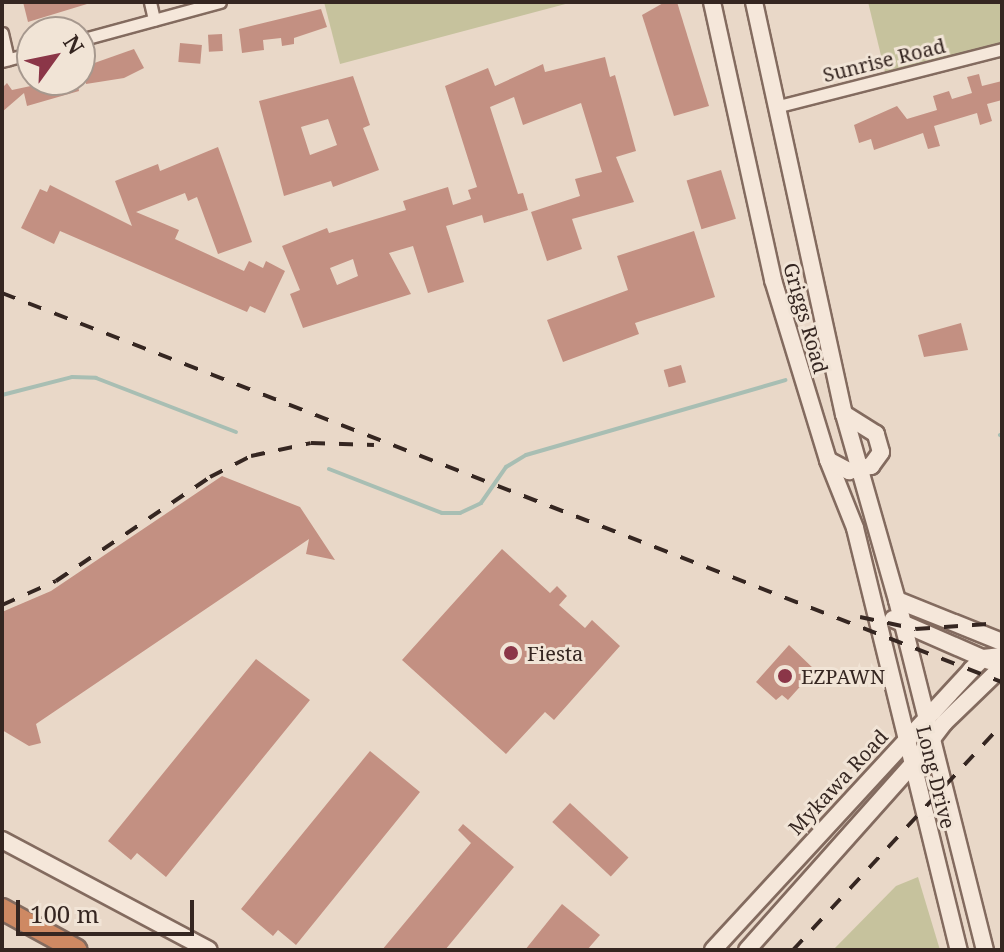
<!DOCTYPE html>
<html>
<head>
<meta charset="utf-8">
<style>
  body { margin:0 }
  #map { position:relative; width:1004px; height:952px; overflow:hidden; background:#e9d8c8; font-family:"Noto Serif",serif }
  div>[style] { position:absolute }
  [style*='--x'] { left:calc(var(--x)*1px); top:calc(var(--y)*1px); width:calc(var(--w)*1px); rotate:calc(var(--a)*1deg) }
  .green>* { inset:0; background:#c6c29d }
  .stream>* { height:4px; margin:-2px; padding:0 2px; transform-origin:2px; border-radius:2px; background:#a8beb3 }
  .building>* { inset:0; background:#c39082; transform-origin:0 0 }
  .roads { filter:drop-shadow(2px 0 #836b5f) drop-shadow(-2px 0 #836b5f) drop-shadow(0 2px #836b5f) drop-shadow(0 -2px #836b5f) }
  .minor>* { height:11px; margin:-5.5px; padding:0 5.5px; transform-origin:5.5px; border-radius:5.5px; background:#f5e7da }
  .secondary>* { height:16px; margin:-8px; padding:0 8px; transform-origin:8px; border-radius:8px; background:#f5e7da }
  .motorway>* { height:20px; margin:-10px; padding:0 10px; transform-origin:10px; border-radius:10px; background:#ce8963 }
  .rail>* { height:4px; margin-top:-2px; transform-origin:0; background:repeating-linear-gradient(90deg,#352621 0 14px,transparent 0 28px) }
  .dots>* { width:22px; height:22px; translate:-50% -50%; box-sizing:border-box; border:4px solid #f1e4d6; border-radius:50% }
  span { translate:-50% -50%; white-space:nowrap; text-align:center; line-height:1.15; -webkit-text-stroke:6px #f1e4d6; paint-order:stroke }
  .street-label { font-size:20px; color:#352621 }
  .poi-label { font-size:20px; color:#352621 }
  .left { translate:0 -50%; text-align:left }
  .frame { position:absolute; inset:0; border:4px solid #352621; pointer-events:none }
  .north { position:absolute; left:16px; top:16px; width:80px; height:80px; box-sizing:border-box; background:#f1e4d6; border:2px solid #a6988e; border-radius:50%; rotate:57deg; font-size:22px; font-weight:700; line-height:32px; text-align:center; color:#352621 }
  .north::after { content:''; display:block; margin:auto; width:28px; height:36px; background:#8b3648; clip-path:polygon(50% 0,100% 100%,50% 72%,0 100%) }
  .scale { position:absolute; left:16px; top:900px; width:178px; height:36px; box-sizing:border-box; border:4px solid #352621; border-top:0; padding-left:10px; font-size:24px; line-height:28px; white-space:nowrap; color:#352621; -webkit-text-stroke:6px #f1e4d6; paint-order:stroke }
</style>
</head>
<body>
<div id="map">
  <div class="green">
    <div style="clip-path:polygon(324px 2px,573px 2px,340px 64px)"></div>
    <div style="clip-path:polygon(868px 2px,1002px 2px,1002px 42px,885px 72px)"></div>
    <div style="clip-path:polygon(918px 877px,940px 950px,833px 950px,896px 886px)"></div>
  </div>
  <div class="stream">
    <div style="--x:2;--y:395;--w:72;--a:-14.4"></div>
    <div style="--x:72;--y:377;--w:24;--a:2"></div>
    <div style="--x:96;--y:378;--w:150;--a:21.1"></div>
    <div style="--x:1000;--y:435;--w:2;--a:27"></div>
    <div style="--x:329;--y:469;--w:121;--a:21.3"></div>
    <div style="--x:442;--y:513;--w:18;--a:0"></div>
    <div style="--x:460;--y:513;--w:23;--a:-25"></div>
    <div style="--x:481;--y:503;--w:44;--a:-55.2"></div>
    <div style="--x:506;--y:467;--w:23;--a:-31"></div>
    <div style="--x:526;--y:455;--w:270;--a:-16.1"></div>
  </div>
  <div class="building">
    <div style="clip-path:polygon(23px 2px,86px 2px,87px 4px,28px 22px)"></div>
    <div style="clip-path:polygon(665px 2px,677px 2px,709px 106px,674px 116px,642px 15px)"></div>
    <div style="clip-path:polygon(321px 9px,327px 27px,294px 38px,294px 44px,282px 46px,281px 38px,263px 40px,264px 50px,242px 53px,239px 29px)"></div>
    <div style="left:222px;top:34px;width:17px;height:14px;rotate:87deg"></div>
    <div style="left:180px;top:43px;width:22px;height:19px;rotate:5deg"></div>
    <div style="clip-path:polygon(134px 49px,144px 68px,124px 78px,86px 84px,83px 67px)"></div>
    <div style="clip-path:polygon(evenodd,605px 57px,610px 77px,615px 75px,636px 151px,616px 157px,634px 202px,572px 219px,582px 249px,547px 261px,531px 212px,580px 196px,575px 179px,602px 172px,581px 103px,523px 125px,514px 97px,490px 107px,518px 194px,523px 193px,528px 210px,484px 223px,482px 215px,446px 226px,464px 282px,428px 293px,413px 246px,389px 253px,411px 294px,303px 328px,290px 294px,300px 290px,282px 246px,327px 228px,329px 233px,406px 210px,403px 201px,448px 187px,453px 205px,471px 199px,468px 190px,477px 187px,445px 86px,488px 68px,495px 86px,543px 64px,545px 72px,605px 57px,353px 259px,358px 276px,337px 285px,330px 268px,353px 259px)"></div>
    <div style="clip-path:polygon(979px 74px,982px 86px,1002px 81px,1002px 100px,987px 104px,992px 121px,980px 125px,977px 113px,934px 126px,940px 146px,928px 149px,923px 133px,874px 150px,871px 139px,859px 143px,854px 125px,897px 106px,907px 119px,937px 110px,933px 96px,949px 91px,952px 99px,972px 93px,967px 77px)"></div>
    <div style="clip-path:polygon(evenodd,353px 76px,370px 125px,363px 128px,379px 170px,333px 187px,331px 181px,284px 196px,259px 101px,353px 76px,328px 119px,337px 145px,310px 155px,301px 127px,328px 119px)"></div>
    <div style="clip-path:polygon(59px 80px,77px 80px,79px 91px,27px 106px,24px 93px,2px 112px,2px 88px,7px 83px,12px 90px)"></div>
    <div style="clip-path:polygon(218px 147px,252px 242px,218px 254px,197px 197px,188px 201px,185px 193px,136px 212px,179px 230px,175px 239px,244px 271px,249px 261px,263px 268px,266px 261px,285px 271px,265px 313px,250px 306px,247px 312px,60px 231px,54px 244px,21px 228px,40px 189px,47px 192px,50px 185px,132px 226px,115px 181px,158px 164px,160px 171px)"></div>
    <div style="left:721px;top:170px;width:51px;height:36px;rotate:73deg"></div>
    <div style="clip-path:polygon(694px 231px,715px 297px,635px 323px,639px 334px,563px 362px,547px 320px,628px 290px,617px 256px)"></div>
    <div style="clip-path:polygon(961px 323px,968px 350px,924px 357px,918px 335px)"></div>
    <div style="left:681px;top:365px;width:18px;height:18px;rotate:74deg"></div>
    <div style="clip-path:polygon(222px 476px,300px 507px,335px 560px,306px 554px,309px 539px,36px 724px,41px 743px,29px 746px,2px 730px,2px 612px,51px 591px)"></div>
    <div style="clip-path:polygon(502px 549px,550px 593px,557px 586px,567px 596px,559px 605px,585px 628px,592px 620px,620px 646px,554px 720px,545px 712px,506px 754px,402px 660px)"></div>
    <div style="clip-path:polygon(789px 645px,815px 670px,788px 700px,782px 695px,776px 700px,756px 682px)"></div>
    <div style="clip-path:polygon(256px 659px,310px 700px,166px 877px,137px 853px,131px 860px,108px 841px)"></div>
    <div style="clip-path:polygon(370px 751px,420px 792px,296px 945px,278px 930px,273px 936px,241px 909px)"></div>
    <div style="left:570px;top:803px;width:80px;height:26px;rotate:43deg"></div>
    <div style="clip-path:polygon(463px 824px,514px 867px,445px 950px,382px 950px,471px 843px,458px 830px)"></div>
    <div style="clip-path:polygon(562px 904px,600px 935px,587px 950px,525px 950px)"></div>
  </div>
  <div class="roads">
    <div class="minor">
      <div style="--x:150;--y:2;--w:18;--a:77"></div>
      <div style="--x:2;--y:33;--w:27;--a:77"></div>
      <div style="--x:80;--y:40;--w:145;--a:-15.2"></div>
      <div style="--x:2;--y:61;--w:31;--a:-15"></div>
      <div style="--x:775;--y:107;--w:234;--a:-14.3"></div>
    </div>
    <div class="secondary">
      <div style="--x:712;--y:2;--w:285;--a:77.6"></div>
      <div style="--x:773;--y:280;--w:188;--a:73"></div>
      <div style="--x:828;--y:460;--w:73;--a:68.3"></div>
      <div style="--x:855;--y:528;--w:435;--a:76.2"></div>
      <div style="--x:754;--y:2;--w:422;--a:77.7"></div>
      <div style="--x:844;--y:414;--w:193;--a:74.1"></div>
      <div style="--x:897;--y:600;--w:361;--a:75.9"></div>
      <div style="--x:828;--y:460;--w:24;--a:28"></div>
      <div style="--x:849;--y:471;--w:23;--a:-13"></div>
      <div style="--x:871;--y:466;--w:17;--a:-54"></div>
      <div style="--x:881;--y:452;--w:19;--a:-106"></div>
      <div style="--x:876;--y:434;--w:38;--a:-148"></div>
      <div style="--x:897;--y:600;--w:113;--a:21.8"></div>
      <div style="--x:893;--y:619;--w:105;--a:23.6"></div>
      <div style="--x:2;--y:840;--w:234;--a:28"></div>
      <div style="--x:713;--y:950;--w:381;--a:-47.3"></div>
      <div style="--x:971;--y:670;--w:17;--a:-45"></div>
      <div style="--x:983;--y:658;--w:19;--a:-6"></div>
      <div style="--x:747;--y:950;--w:248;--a:-48.3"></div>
      <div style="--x:912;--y:765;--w:53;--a:-52.7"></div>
      <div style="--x:944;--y:723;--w:81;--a:-44"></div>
    </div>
    <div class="motorway">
      <div style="--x:2;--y:909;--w:85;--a:28.7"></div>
    </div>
  </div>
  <div class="rail">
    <div style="--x:2;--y:293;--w:1073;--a:21.26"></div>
    <div style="--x:2;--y:605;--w:59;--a:-24"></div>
    <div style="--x:56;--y:581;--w:186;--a:-34"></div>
    <div style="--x:210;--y:477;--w:46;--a:-27.1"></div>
    <div style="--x:251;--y:456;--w:61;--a:-12.2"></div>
    <div style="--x:311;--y:443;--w:63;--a:1.8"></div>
    <div style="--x:860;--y:617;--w:57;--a:12.1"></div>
    <div style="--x:916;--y:629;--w:86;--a:-4"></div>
    <div style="--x:793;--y:950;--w:308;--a:-47.2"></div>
  </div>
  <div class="dots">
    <div style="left:511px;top:653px;background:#8b3648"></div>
    <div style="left:785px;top:676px;background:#8b3648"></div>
  </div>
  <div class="street-label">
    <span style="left:884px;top:60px;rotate:-14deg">Sunrise Road</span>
    <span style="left:806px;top:318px;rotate:74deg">Griggs Road</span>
    <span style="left:936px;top:777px;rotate:76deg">Long Drive</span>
    <span style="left:838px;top:782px;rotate:-47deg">Mykawa Road</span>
  </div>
  <div class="poi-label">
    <span class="left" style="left:527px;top:653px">Fiesta</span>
    <span class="left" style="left:801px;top:676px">EZPAWN</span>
  </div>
  <div class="frame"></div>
  <div class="north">N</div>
  <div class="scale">100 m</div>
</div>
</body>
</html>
